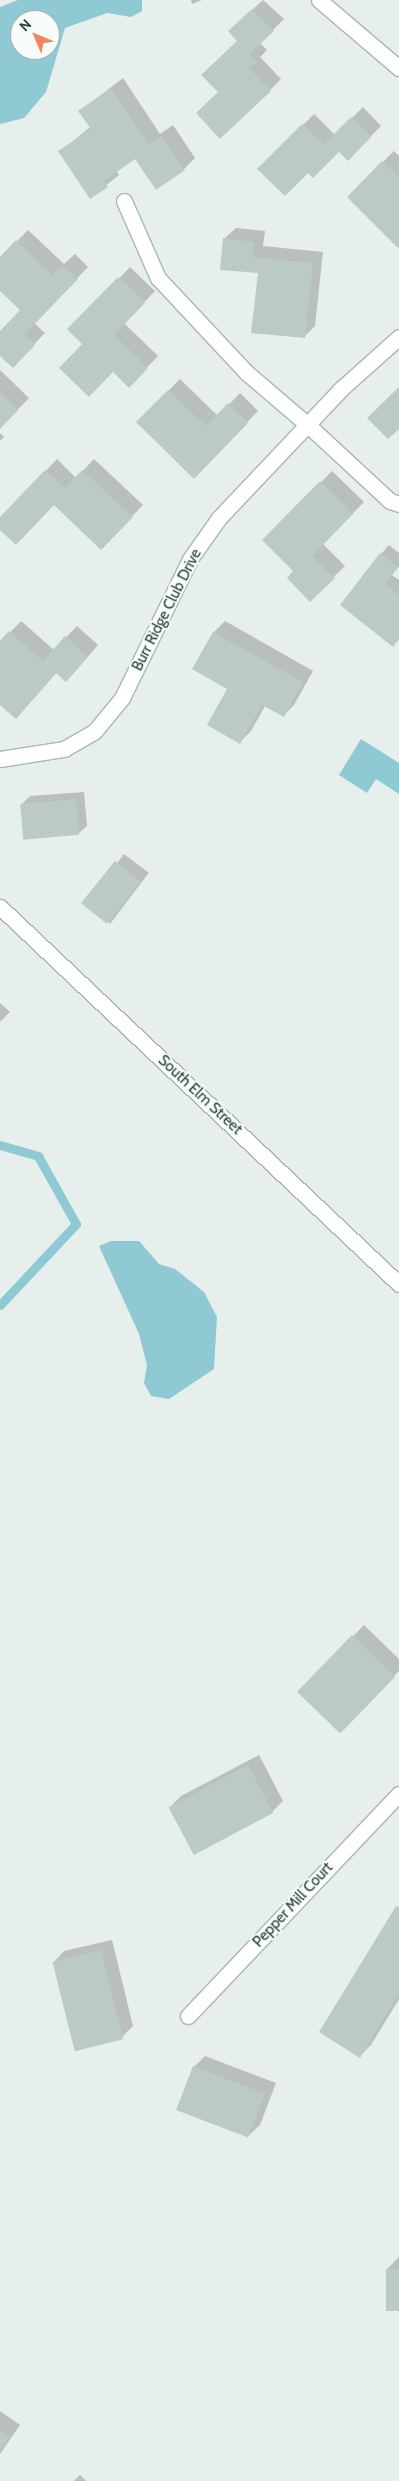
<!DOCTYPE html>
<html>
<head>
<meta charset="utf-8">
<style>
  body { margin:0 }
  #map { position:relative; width:399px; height:2481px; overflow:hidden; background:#e6efeb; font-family:Cabin,sans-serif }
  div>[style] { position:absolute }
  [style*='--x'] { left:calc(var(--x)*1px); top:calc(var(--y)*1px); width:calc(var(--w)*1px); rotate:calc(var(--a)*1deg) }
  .water>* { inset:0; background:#8ec9d4 }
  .shadow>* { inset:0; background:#0003; transform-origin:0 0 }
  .stream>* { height:9px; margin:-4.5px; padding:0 4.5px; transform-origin:4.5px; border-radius:4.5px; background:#8ec9d4 }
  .building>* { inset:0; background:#bbcac4; transform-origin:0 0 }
  .roads { filter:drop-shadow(1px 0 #a8b8b2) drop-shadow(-1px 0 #a8b8b2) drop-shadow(0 1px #a8b8b2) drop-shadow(0 -1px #a8b8b2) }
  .lane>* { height:15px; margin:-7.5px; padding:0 7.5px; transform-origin:7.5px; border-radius:7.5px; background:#fff }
  .street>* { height:15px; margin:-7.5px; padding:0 7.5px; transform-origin:7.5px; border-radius:7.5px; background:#fff }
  span { translate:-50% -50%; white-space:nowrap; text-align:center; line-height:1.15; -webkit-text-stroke:4px #f7fbf9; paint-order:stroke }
  .street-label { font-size:15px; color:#24423a }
  .north { position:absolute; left:10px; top:10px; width:50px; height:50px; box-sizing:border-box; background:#f7fbf9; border:1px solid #a3b1ad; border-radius:50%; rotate:315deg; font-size:14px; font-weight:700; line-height:20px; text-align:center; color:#24423a }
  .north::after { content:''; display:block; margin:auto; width:18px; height:22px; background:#f4845f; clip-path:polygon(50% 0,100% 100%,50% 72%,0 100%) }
</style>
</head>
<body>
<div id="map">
  <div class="water">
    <div style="clip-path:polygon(evenodd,18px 0,142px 0,142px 11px,131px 17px,107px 13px,65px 28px,46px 92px,24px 118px,0 124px,0 7px,18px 0,20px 20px,50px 20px,50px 50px,20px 50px,20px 20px)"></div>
    <div style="clip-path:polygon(361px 739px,399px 763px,399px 794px,376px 779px,367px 793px,339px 775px)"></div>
    <div style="clip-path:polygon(111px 1241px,139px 1241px,159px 1264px,175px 1269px,204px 1292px,217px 1317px,214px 1369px,169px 1399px,151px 1396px,144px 1383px,147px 1365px,139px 1334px,99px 1246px)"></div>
  </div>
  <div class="shadow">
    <div style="clip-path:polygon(191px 0,202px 0,192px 4px)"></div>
    <div style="clip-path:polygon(263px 0,284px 19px,260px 43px,267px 50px,260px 57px,281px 79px,270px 90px,219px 92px,239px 41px,241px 20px)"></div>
    <div style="clip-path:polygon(123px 78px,160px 134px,173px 125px,195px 158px,184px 169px,136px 158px,116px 171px,119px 175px,91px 197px,60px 152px,90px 127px,80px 111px)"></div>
    <div style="clip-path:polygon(363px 107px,381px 126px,348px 159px,339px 150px,308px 171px,259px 169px,314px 114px,335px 135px)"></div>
    <div style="clip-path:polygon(394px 151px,399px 156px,399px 247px,348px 197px)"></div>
    <div style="clip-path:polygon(236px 228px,265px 231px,263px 246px,323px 252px,315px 326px,304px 337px,259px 272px,224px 239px)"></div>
    <div style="clip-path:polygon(28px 230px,64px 264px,75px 254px,88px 267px,34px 323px,45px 333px,13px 366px,0 354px,0 333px,22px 310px,0 289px,0 259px)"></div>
    <div style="clip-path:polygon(130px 267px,155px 291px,124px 323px,158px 356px,129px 386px,69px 329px)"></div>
    <div style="clip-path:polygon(0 370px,29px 398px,1px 427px,0 426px)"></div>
    <div style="clip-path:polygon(180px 379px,218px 416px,240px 393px,258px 411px,194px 477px,138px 422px)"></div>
    <div style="clip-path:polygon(0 433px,4px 437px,0 441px)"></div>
    <div style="clip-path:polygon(57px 459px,76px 478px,94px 459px,143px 505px,112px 537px,54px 504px,0 528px,0 519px)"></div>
    <div style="clip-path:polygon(332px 471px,364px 502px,323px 544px,345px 566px,310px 600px,295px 571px,264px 540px)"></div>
    <div style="clip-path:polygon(389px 545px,399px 553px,399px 566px,392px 575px,399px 580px,399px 639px,393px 645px,381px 554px)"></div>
    <div style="clip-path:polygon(21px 621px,54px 650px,77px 626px,98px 645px,77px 669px,57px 672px,27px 706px,0 704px,0 643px)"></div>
    <div style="clip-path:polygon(225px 621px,313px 671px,294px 705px,283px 716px,265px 706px,251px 731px,240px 742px,229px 688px,193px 669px,214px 632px)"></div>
    <div style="clip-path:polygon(84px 792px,87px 826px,78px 834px,21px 805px,30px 796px)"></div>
    <div style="left:124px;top:854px;width:31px;height:64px;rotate:37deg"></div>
    <div style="clip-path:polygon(0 1003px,10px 1012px,0 1022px)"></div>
    <div style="clip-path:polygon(364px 1625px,399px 1659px,399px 1671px,339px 1732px,298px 1692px)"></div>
    <div style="clip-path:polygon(259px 1755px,283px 1801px,272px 1812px,170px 1807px,181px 1796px)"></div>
    <div style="clip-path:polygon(399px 1905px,399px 1999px,371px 2045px,360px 2056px)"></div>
    <div style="clip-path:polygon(112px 1940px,133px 2026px,122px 2037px,53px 1963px,64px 1951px)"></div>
    <div style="clip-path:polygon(205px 2056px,276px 2083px,260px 2125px,248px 2136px,194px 2067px)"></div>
    <div style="clip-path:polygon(399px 2257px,399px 2310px,387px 2269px)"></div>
    <div style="clip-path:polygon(0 2411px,20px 2425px,0 2454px)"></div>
    <div style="clip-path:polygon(80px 2475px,86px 2481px,74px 2481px)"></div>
  </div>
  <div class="stream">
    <div style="--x:0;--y:1145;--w:40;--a:16"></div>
    <div style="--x:38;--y:1156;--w:78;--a:60.8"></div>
    <div style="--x:76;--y:1224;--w:111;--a:133.2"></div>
  </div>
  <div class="building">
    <div style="clip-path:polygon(252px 9px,274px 31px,249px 54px,257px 62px,249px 68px,271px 91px,220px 139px,196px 113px,218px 92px,201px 75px,237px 41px,228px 31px)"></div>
    <div style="clip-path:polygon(111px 88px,149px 144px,161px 136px,185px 170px,156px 190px,135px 159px,104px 181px,108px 187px,90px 199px,58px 151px,91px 129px,78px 111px)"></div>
    <div style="clip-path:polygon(351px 117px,371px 137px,348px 161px,339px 152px,313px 178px,308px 173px,285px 196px,257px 169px,302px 124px,323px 145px)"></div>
    <div style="clip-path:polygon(382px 161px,399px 178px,399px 249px,347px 197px)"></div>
    <div style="clip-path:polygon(223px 238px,254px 242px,252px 257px,313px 263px,305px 338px,251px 333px,258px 273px,220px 270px)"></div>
    <div style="clip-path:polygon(16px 240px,52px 275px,63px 264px,78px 279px,24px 335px,35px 345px,13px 368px,0 356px,0 331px,20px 310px,0 291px,0 257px)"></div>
    <div style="clip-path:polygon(118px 277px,145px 303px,114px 335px,148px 368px,129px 388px,113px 372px,89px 397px,59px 368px,82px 344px,67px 329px)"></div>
    <div style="clip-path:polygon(399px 387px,399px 429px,388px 439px,367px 418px)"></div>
    <div style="clip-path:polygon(168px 390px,206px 426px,228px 403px,248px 423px,194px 479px,136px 422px)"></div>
    <div style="clip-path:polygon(0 392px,18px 410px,0 429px)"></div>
    <div style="clip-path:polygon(45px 470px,65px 488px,82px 470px,133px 517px,101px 550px,54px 505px,16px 545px,0 530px,0 517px)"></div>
    <div style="clip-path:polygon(320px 481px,353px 514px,312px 556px,335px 578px,310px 602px,287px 578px,293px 571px,262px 540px)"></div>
    <div style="clip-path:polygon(380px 553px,398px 567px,385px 584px,399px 595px,399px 639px,393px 647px,340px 605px)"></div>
    <div style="clip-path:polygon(9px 631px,43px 661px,65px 636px,88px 657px,66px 682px,56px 673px,16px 719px,0 705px,0 641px)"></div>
    <div style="clip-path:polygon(213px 632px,303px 682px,284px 717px,262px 705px,240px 744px,207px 725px,227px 689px,192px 669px)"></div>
    <div style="left:76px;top:799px;width:36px;height:56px;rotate:85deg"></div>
    <div style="left:115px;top:861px;width:33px;height:54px;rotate:39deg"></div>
    <div style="left:352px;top:1635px;width:60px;height:79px;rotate:44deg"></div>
    <div style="left:248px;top:1765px;width:54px;height:90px;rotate:62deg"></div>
    <div style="clip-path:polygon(396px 1906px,399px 1908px,399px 1994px,360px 2058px,319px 2032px)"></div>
    <div style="left:101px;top:1950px;width:92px;height:50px;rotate:76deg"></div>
    <div style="left:193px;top:2066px;width:77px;height:47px;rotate:21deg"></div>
    <div style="left:386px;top:2269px;width:13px;height:42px"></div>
    <div style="clip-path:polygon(0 2430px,10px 2436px,0 2451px)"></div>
  </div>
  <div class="roads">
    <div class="lane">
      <div style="--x:319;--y:0;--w:105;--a:40.4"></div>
      <div style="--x:124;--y:201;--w:84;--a:66.2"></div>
      <div style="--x:158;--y:278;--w:130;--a:46.9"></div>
      <div style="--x:247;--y:373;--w:82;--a:40.5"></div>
    </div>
    <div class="street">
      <div style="--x:309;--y:426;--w:110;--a:42.8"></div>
      <div style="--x:390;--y:501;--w:9;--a:18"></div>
      <div style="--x:0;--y:759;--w:65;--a:-8.9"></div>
      <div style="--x:64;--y:749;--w:34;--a:-30"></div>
      <div style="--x:94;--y:732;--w:44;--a:-50.5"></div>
      <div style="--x:122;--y:698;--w:155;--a:-63.9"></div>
      <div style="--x:190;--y:559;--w:50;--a:-54.7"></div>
      <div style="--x:219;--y:518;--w:179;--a:-46.6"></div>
      <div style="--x:342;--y:388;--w:76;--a:-41.8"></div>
      <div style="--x:0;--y:907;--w:549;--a:43.38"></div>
      <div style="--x:188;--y:2016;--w:306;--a:-46.5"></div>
    </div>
  </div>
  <div class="street-label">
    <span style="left:167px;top:610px;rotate:-63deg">Burr Ridge Club Drive</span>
    <span style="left:200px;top:1095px;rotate:43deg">South Elm Street</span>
    <span style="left:293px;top:1905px;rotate:-47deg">Pepper Mill Court</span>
  </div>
  <div class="north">N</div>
</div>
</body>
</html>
